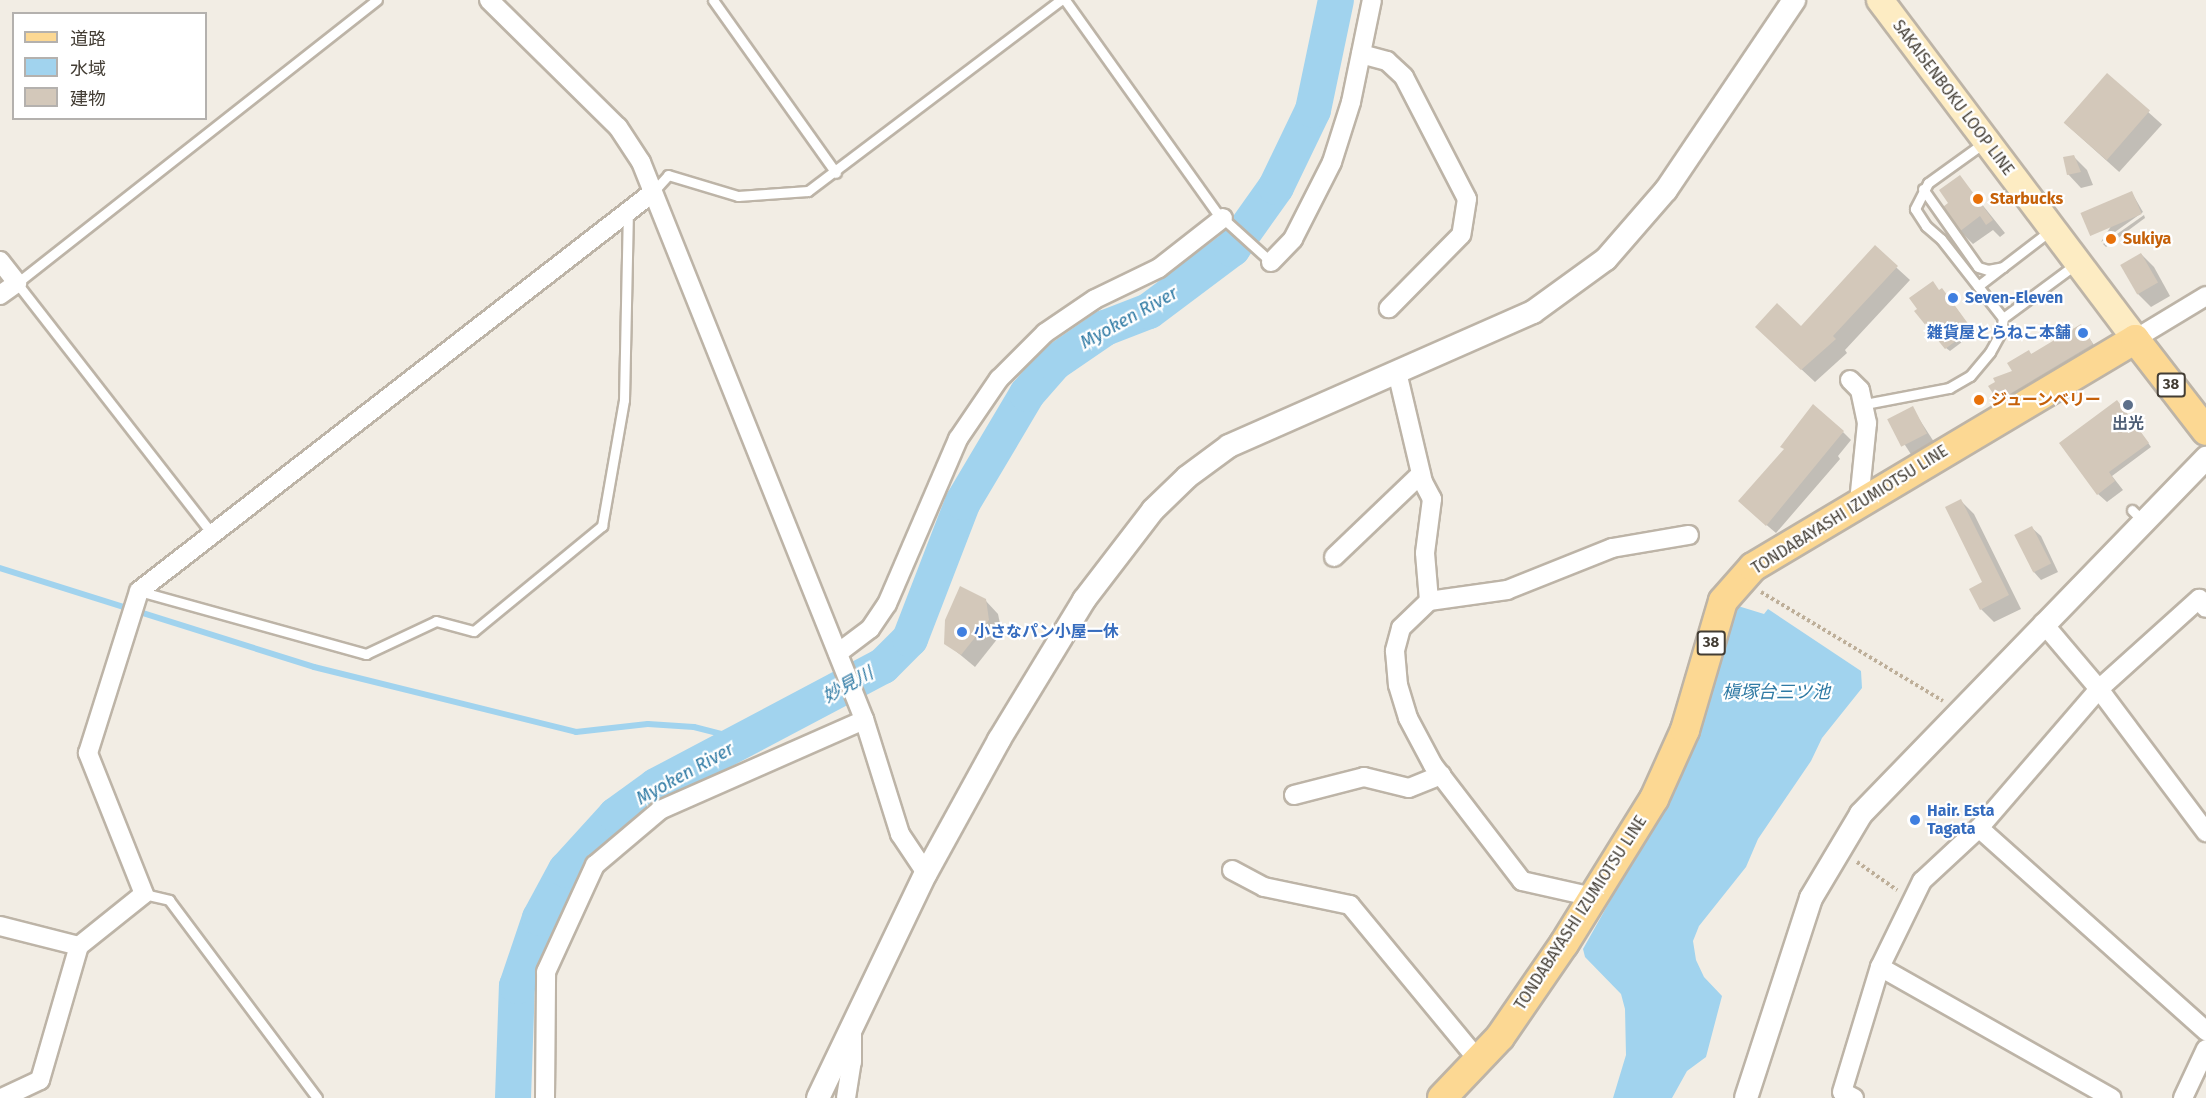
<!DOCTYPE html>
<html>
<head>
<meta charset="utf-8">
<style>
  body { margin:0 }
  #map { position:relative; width:2206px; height:1098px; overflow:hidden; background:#f2ede4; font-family:"Fira Sans","Noto Sans JP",sans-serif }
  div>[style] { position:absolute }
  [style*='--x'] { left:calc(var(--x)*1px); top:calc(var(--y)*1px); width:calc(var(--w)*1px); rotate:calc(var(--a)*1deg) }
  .water>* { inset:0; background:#a1d3ee }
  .shadow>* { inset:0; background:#0003; transform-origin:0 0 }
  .stream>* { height:6px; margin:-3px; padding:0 3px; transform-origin:3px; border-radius:3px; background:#a1d3ee }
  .river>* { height:36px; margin:-18px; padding:0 18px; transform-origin:18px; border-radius:18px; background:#a1d3ee }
  .building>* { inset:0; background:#d3c8ba; transform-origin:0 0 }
  .path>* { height:4px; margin-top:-2px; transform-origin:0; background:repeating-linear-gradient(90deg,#beaf99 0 3px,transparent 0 6px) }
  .roads { filter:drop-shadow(2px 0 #bdb4a7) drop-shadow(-2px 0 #bdb4a7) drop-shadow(0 2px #bdb4a7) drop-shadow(0 -2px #bdb4a7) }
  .service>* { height:9px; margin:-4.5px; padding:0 4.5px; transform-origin:4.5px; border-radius:4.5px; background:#fff }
  .minor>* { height:18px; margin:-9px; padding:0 9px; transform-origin:9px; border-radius:9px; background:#fff }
  .tertiary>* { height:22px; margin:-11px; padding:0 11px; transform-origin:11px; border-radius:11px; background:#fff }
  .secondary>* { height:26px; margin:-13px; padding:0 13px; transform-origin:13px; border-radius:13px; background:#fdecc3 }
  .primary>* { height:28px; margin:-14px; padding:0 14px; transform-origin:14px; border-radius:14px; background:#fcd893 }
  .dots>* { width:16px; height:16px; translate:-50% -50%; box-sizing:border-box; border:3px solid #fff; border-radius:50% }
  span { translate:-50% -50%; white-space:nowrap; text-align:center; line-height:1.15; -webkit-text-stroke:4.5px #fff; paint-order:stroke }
  .shield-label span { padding:2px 4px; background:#fff; border:2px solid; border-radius:4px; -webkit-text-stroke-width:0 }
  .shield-label { font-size:15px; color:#433d34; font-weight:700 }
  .street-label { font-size:16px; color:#433d34 }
  .food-label { font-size:16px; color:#c56008; font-weight:700 }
  .left { translate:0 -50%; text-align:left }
  .shop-label { font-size:16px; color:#366cbe; font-weight:700 }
  .right { translate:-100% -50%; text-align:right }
  .service-label { font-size:16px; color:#4e5e75; font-weight:700 }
  .water-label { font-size:18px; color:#2f7aa4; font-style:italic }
  .legend { position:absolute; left:12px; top:12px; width:195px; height:108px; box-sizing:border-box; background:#fff; border:2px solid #b4b1ae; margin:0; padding:8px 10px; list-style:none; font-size:18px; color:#433d34 }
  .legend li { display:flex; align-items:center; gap:12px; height:30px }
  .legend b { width:30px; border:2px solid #b4b1ae }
</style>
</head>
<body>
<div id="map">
  <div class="water">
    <div style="clip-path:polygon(1738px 606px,1764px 614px,1768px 609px,1861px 671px,1862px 688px,1822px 738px,1811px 761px,1758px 839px,1746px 867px,1699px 926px,1693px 941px,1696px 960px,1704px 977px,1722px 996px,1706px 1057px,1687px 1071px,1672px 1098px,1613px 1098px,1626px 1055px,1625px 1009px,1621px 994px,1585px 957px,1583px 949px,1666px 801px)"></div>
  </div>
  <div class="shadow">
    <div style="left:2107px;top:75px;width:74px;height:64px;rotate:42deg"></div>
    <div style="clip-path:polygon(2074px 157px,2087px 170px,2093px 185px,2081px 188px,2068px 174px)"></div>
    <div style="clip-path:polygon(1960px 177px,2005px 233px,2000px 237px,1993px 230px,1973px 244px,1960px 231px)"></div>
    <div style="clip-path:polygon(2132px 193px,2143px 212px,2101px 242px)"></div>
    <div style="clip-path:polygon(2144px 215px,2145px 218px,2106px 247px,2103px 244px)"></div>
    <div style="clip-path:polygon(1875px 248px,1910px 280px,1845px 350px,1847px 353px,1815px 382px,1770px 340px,1801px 328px)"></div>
    <div style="clip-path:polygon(2141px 254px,2154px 267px,2170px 296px,2151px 307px,2138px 294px,2122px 265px)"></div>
    <div style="clip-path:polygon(1940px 292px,1946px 294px,1974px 333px,1950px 351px,1946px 348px)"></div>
    <div style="clip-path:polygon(2081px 326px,2096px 348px,2003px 404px,1999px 400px,1995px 379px,2014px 372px,2029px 352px,2032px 355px)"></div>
    <div style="clip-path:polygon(2121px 405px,2151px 447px,2112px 476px,2123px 490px,2107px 502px,2098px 494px)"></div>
    <div style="left:1912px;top:408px;width:42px;height:26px;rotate:57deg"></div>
    <div style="clip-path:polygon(1843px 432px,1851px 440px,1838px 456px,1840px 459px,1776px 533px,1749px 510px)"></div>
    <div style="clip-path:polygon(1961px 501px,1974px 514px,2021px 609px,1994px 622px,1981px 609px,1971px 589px,1984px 583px)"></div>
    <div style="clip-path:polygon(2032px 528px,2041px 536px,2058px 572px,2041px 580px,2033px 571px,2016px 536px)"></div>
    <div style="clip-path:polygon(985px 600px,998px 614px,1002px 633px,975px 667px,946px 643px)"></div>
  </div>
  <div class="stream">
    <div style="--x:0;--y:568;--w:329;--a:17.5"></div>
    <div style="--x:314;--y:667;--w:270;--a:13.9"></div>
    <div style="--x:576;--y:732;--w:72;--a:-6.3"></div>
    <div style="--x:648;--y:724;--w:46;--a:3.7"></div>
    <div style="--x:694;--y:727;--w:53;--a:14.3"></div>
  </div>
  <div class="river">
    <div style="--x:513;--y:1098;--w:112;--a:-88"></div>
    <div style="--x:517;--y:986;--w:72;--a:-71.3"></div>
    <div style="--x:540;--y:918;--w:55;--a:-61.6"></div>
    <div style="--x:566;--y:870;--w:74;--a:-47.7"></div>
    <div style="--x:616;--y:815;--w:49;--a:-35.9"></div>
    <div style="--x:656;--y:786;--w:257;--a:-27.9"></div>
    <div style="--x:883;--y:666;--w:38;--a:-45"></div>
    <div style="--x:910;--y:639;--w:147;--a:-68.9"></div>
    <div style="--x:963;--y:502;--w:126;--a:-59.3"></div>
    <div style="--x:1027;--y:394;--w:41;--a:-48.9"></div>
    <div style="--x:1054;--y:363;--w:62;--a:-34.5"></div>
    <div style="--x:1105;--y:328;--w:47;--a:-21.1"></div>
    <div style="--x:1149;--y:311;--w:104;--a:-36.8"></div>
    <div style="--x:1232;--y:249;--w:76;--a:-54.6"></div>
    <div style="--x:1276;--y:187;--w:85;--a:-64.3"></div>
    <div style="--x:1313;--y:110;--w:112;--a:-78.2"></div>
  </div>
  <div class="building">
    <div style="left:2107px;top:73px;width:57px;height:66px;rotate:41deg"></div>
    <div style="clip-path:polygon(2074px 155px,2081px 172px,2067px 175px,2063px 157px)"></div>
    <div style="clip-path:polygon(1960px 175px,1993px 220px,1986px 225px,1980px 216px,1959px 232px,1939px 210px,1948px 203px,1939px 190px)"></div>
    <div style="left:2132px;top:191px;width:25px;height:56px;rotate:67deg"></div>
    <div style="clip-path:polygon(1875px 245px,1898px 266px,1833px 336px,1836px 339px,1801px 370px,1755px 327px,1777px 303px,1801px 326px)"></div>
    <div style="left:2141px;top:253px;width:34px;height:24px;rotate:60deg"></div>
    <div style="clip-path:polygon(1933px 281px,1939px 290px,1942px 288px,1972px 329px,1945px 349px,1914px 311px,1917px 309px,1909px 298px)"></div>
    <div style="clip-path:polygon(2081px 324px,2093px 344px,1998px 401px,1988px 386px,1995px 382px,1993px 378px,2012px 371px,2007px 363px,2029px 350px,2031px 354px)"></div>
    <div style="clip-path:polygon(2117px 400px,2149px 443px,2109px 472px,2115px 481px,2097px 495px,2059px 443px)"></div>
    <div style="clip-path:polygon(1813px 404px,1844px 431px,1766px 526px,1738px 501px,1784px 449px,1780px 447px)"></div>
    <div style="left:1913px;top:406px;width:31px;height:29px;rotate:63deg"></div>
    <div style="clip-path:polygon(1961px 499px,2009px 595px,1980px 610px,1969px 589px,1982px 582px,1945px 507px)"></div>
    <div style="left:2032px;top:526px;width:42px;height:20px;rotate:63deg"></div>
    <div style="clip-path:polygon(960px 586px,986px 599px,989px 620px,961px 655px,944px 644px,945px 620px)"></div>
  </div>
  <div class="path">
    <div style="--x:1761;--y:592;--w:212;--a:30.9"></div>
    <div style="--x:1857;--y:862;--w:49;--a:35"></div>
  </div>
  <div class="roads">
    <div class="service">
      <div style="--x:713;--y:0;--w:212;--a:54.6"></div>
      <div style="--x:1065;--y:0;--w:262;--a:54.5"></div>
      <div style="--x:1217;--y:213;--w:73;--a:42.2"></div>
      <div style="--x:1985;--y:142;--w:70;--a:144.3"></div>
      <div style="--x:1928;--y:183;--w:29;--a:117"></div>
      <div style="--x:1915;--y:209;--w:20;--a:57"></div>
      <div style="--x:1926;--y:226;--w:20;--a:41"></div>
      <div style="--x:1941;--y:239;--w:100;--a:51.9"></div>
      <div style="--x:2003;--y:318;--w:91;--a:-36.5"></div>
      <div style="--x:1923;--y:189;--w:95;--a:54.8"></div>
      <div style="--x:1978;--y:267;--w:10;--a:17"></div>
      <div style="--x:1988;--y:270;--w:15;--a:-11"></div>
      <div style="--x:652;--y:193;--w:24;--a:-48"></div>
      <div style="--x:668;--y:175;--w:73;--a:16.7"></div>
      <div style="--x:738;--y:196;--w:70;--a:-4.1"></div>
      <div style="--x:808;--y:191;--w:317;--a:-37.1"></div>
      <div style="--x:1978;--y:286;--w:92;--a:-37.5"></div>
      <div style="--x:1865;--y:404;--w:86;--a:-10.8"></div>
      <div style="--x:1949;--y:388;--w:24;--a:-30"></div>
      <div style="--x:1970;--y:376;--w:31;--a:-50"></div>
      <div style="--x:1990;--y:352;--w:23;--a:-61"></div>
      <div style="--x:2001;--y:332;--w:14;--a:-82"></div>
      <div style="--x:2132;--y:510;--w:14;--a:45"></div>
      <div style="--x:213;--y:535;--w:319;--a:-127.9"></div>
      <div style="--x:17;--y:283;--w:458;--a:-38.2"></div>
      <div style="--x:139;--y:591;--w:236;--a:15.5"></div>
      <div style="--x:366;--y:654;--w:77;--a:-25.2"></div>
      <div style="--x:436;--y:621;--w:39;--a:15"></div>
      <div style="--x:474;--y:631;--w:166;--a:-39.4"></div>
      <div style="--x:602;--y:526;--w:128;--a:-80.1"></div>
      <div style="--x:624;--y:400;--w:189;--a:-88.8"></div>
      <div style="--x:144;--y:894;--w:26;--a:13"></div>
      <div style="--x:169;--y:900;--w:247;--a:53.2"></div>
    </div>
    <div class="minor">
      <div style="--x:489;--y:0;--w:181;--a:44.6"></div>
      <div style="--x:618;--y:127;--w:42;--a:56.7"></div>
      <div style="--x:641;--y:162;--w:600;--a:68.18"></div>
      <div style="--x:864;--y:719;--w:121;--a:72.6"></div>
      <div style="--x:900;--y:834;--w:47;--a:56.3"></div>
      <div style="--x:1361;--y:54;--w:27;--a:15"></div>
      <div style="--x:1387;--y:61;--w:23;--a:43"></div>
      <div style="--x:1404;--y:77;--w:137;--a:62.7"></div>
      <div style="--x:1467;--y:199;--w:36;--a:99"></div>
      <div style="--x:1461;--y:235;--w:103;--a:134.6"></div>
      <div style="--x:0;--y:261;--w:28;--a:52"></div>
      <div style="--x:17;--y:283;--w:21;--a:145"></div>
      <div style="--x:1271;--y:262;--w:32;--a:-46"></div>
      <div style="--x:1293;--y:239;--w:86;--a:-63.1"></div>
      <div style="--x:1332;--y:162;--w:63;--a:-72.4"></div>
      <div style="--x:1351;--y:102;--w:104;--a:-78.4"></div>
      <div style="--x:2135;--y:339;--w:83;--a:-31.2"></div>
      <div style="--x:1397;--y:372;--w:113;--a:76.7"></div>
      <div style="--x:1423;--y:482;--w:19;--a:62"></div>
      <div style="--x:1432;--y:499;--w:54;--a:97.4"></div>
      <div style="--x:1425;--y:553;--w:48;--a:85.2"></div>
      <div style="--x:1429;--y:601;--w:39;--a:136"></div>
      <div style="--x:1401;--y:628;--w:24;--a:105"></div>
      <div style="--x:1395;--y:651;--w:34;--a:85"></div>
      <div style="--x:1398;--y:685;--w:34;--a:73"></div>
      <div style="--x:1408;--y:718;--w:53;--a:62"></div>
      <div style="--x:1433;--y:765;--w:146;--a:52.5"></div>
      <div style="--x:1522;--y:881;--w:73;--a:12.7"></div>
      <div style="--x:1850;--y:380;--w:14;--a:45"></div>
      <div style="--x:1860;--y:390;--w:34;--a:78"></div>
      <div style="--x:1867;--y:423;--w:79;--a:95.8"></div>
      <div style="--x:1334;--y:557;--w:120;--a:-43.7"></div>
      <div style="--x:1429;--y:601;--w:79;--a:-8"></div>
      <div style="--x:1507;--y:590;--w:113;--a:-21.8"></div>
      <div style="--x:1612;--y:548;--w:78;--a:-9.6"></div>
      <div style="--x:2043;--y:623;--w:87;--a:49.7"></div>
      <div style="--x:2099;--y:689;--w:179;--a:53.2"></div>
      <div style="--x:838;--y:653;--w:40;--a:-37"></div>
      <div style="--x:870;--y:629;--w:30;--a:-56"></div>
      <div style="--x:887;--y:604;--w:180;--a:-66.7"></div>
      <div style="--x:958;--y:439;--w:73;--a:-55.7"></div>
      <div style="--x:999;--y:379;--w:65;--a:-45"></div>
      <div style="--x:1045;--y:333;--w:60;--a:-34.2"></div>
      <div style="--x:1095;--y:299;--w:71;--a:-25.8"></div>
      <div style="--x:1159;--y:268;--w:81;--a:-38"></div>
      <div style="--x:1294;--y:795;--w:72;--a:-14.4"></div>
      <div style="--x:1364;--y:777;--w:46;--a:13.7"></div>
      <div style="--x:1409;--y:788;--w:35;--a:-22"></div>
      <div style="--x:1979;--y:828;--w:305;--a:41.8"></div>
      <div style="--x:1232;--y:870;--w:36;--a:28"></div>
      <div style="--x:1264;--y:887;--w:88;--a:11.8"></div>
      <div style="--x:1350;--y:905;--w:202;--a:50.4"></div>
      <div style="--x:0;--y:926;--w:81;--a:14.2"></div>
      <div style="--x:79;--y:946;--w:83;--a:-38.7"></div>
      <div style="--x:144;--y:894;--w:152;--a:-111.7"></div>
      <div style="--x:88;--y:753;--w:170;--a:-72.5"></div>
      <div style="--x:139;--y:591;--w:649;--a:-37.81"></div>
      <div style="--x:1880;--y:967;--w:266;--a:29.5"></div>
      <div style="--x:2;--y:1098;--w:42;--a:-25.3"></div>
      <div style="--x:40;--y:1080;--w:140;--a:-73.8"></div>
      <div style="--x:545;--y:1098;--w:126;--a:-89.5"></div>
      <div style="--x:546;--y:972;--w:118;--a:-65.4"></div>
      <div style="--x:595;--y:865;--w:85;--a:-40.2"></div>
      <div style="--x:660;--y:810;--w:223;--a:-23.8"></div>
      <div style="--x:846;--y:1098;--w:36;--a:-81"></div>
      <div style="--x:852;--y:1062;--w:34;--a:-90"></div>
      <div style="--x:1854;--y:1098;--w:13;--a:-153"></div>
      <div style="--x:1842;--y:1092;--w:131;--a:-73.1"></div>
      <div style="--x:1880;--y:967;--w:96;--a:-64"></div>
      <div style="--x:1922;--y:881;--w:78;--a:-42.9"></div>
      <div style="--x:1979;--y:828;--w:184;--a:-49.2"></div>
      <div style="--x:2099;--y:689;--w:135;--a:-42"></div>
      <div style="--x:2199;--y:599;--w:11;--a:52"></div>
      <div style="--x:2183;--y:1098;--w:54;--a:-64.9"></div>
    </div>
    <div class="tertiary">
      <div style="--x:818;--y:1098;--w:250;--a:-64.4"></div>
      <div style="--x:926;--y:873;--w:152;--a:-61.2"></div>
      <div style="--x:999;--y:740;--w:164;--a:-58.7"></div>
      <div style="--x:1084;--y:600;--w:113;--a:-52.5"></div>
      <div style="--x:1153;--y:510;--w:47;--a:-44.1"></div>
      <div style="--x:1187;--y:477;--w:52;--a:-36.4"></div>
      <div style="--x:1229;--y:446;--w:332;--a:-23.8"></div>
      <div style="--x:1533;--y:312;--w:90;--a:-36"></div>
      <div style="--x:1606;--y:259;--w:91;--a:-49"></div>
      <div style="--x:1666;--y:190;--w:229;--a:-56"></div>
      <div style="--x:1746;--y:1098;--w:210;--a:-72"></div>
      <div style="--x:1811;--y:898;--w:98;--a:-59.2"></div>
      <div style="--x:1861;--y:814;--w:496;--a:-45.9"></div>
    </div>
    <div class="secondary">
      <div style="--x:1880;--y:0;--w:424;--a:53"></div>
    </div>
    <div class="primary">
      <div style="--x:1442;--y:1098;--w:84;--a:-46.4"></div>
      <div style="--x:1500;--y:1037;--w:113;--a:-55.5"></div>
      <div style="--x:1564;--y:944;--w:171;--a:-58.2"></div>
      <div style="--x:1654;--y:799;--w:76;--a:-65.8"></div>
      <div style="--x:1685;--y:730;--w:134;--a:-73.6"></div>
      <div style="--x:1723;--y:601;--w:45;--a:-48.6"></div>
      <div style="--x:1753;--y:567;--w:445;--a:-30.8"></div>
      <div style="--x:2135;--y:339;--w:116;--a:52.3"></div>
    </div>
  </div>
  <div class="dots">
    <div style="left:1978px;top:199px;background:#e8710a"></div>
    <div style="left:2111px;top:239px;background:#e8710a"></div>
    <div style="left:1953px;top:298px;background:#3f7fe0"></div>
    <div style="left:2083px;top:333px;background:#3f7fe0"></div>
    <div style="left:1979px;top:400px;background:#e8710a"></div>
    <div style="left:2128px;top:405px;background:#5c6f8a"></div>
    <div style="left:962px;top:632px;background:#3f7fe0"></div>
    <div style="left:1915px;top:820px;background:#3f7fe0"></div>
  </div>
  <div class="shield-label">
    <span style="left:2171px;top:385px">38</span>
    <span style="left:1711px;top:643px">38</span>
  </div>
  <div class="street-label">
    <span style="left:1953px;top:98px;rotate:53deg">SAKAISENBOKU LOOP LINE</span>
    <span style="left:1850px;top:510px;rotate:-32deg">TONDABAYASHI IZUMIOTSU LINE</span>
    <span style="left:1581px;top:913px;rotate:-57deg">TONDABAYASHI IZUMIOTSU LINE</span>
  </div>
  <div class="food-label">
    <span class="left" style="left:1990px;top:199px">Starbucks</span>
    <span class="left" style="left:2123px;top:239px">Sukiya</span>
    <span class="left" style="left:1991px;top:400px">ジューンベリー</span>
  </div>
  <div class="shop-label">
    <span class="left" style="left:1965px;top:298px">Seven-Eleven</span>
    <span class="right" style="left:2071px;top:333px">雑貨屋とらねこ本舗</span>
    <span class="left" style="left:974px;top:632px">小さなパン小屋一休</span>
    <span class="left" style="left:1927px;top:820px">Hair. Esta<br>Tagata</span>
  </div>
  <div class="service-label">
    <span style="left:2128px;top:424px">出光</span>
  </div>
  <div class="water-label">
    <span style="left:1129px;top:318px;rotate:-29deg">Myoken River</span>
    <span style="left:848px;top:685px;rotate:-29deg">妙見川</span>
    <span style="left:1776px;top:692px">槇塚台三ツ池</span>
    <span style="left:685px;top:774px;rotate:-29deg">Myoken River</span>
  </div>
  <ul class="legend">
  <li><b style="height:8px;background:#fcd893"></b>道路</li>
  <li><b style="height:16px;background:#a1d3ee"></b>水域</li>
  <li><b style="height:16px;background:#d3c8ba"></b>建物</li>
  </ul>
</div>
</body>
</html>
